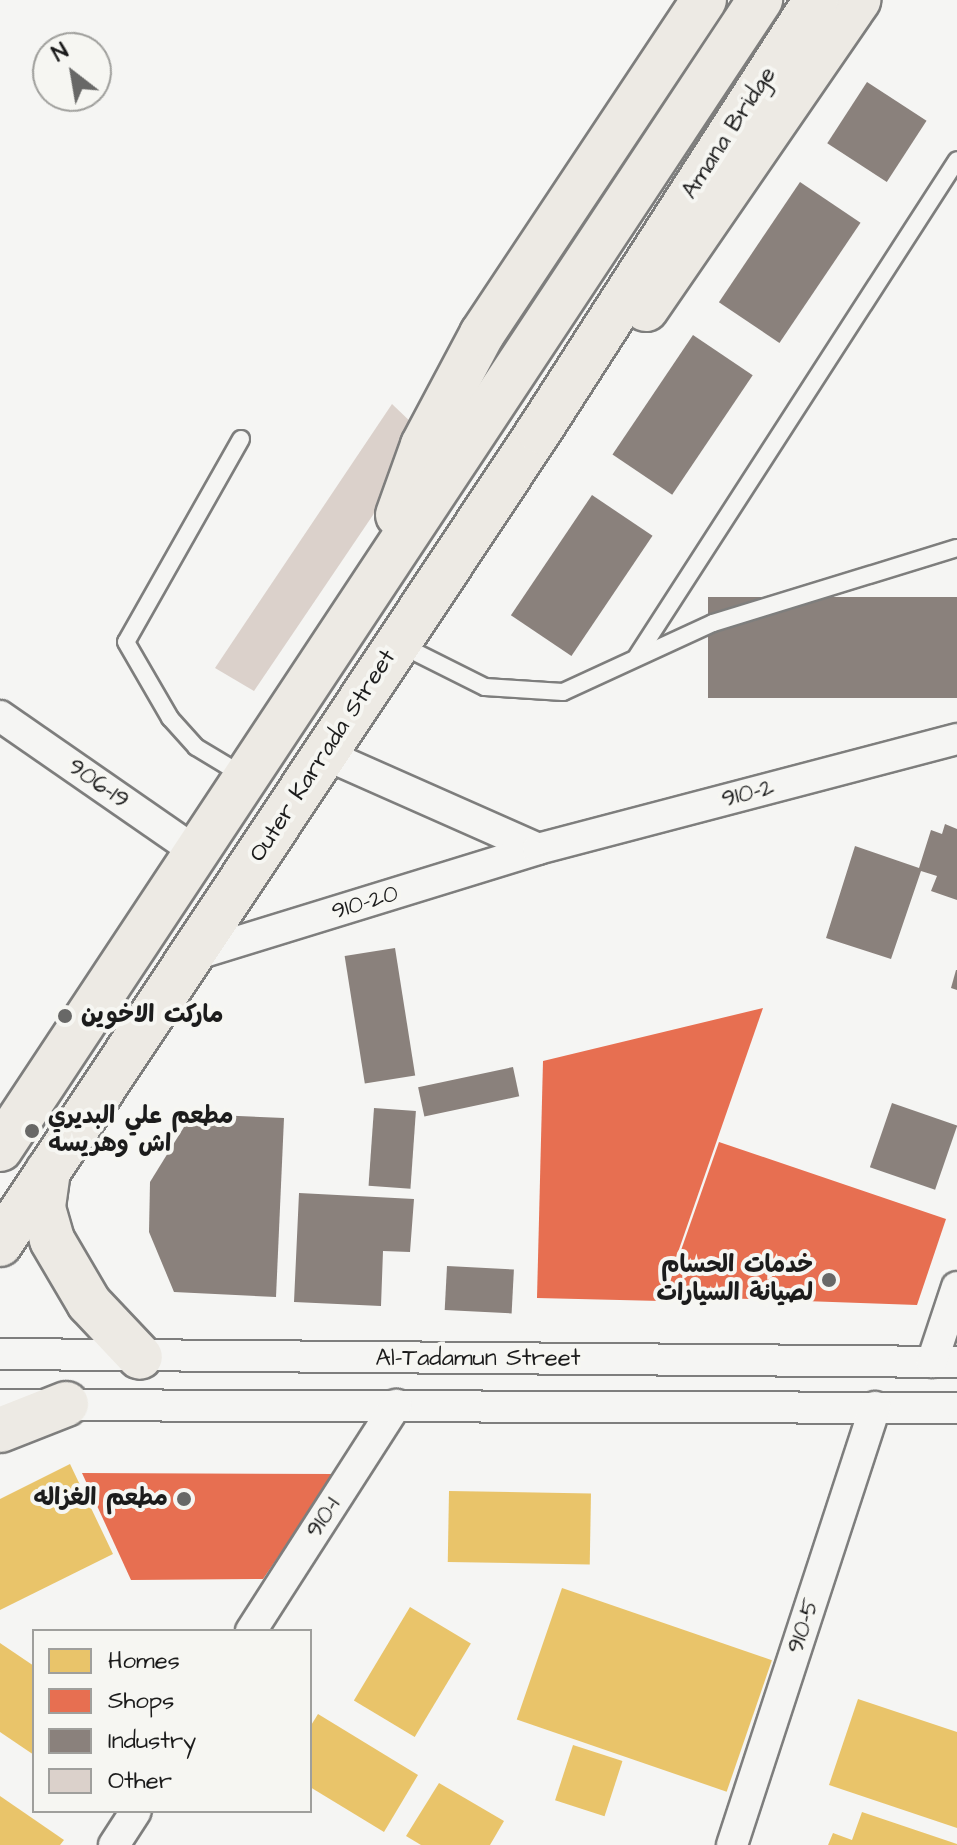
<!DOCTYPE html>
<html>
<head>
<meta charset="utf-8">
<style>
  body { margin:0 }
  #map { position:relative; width:957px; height:1845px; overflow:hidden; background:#f5f5f3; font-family:"Architects Daughter","Playpen Sans Arabic",sans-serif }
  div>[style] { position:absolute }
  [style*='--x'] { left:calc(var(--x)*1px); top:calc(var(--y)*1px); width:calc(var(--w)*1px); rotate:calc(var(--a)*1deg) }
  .homes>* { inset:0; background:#e9c46a; transform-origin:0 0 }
  .shops>* { inset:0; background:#e76f51 }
  .industry>* { inset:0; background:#8a817c; transform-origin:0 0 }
  .building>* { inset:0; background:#dbd1cb }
  .roads { filter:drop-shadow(2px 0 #7e7e7d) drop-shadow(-2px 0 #7e7e7d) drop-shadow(0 2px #7e7e7d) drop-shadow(0 -2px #7e7e7d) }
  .service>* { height:16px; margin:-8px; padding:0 8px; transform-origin:8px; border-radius:8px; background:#f5f5f3 }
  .minor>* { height:30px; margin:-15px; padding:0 15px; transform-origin:15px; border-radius:15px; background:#f5f5f3 }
  .primary>* { height:44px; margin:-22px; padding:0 22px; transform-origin:22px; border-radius:22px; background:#edeae4 }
  .dots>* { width:22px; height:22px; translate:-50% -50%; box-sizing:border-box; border:4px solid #f6f6f2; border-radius:50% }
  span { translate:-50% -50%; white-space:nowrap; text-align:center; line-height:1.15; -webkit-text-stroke:8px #f6f6f2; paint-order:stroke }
  .street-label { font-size:24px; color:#1c1c1c }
  .poi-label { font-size:24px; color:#1c1c1c; font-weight:700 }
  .left { translate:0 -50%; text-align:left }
  .right { translate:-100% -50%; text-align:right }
  .legend { position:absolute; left:32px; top:1629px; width:280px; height:184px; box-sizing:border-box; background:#f6f6f2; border:2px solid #9f9f9c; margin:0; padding:10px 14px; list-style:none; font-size:24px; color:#1c1c1c }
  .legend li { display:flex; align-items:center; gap:16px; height:40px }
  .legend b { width:40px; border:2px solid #9f9f9c }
  .north { position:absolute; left:32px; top:32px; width:80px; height:80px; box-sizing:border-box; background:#f6f6f2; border:2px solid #9f9f9c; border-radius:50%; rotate:329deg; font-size:22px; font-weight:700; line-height:32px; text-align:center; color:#1c1c1c }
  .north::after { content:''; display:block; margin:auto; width:28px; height:36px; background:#686867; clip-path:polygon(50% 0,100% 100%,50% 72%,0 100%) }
</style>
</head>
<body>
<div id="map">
  <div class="homes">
    <div style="clip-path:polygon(70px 1464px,113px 1554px,0 1610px,0 1499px)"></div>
    <div style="left:449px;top:1491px;width:142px;height:71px;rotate:1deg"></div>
    <div style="left:562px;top:1588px;width:222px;height:139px;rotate:19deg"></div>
    <div style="left:410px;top:1607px;width:71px;height:109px;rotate:31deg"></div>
    <div style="clip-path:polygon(0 1643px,34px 1666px,34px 1755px,0 1732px)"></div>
    <div style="clip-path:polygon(858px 1699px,957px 1732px,957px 1828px,829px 1785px)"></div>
    <div style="clip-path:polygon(318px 1714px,418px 1775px,384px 1832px,310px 1787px,310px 1727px)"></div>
    <div style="left:573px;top:1745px;width:52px;height:58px;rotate:18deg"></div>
    <div style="clip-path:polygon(439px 1783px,504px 1821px,490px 1845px,421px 1845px,406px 1836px)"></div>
    <div style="clip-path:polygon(0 1796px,64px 1840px,60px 1845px,0 1845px)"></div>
    <div style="clip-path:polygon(862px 1812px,957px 1844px,957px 1845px,828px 1845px,833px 1833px,852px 1840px)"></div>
  </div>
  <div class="shops">
    <div style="clip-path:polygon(763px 1008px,661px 1301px,537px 1298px,543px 1061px)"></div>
    <div style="clip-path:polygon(719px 1142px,946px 1219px,917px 1305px,665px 1296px)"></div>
    <div style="clip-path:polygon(82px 1473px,335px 1474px,263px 1579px,131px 1580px)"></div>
  </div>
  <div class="industry">
    <div style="left:867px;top:82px;width:71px;height:73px;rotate:33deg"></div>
    <div style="left:800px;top:182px;width:73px;height:145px;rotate:34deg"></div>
    <div style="left:693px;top:335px;width:72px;height:144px;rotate:34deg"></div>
    <div style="left:592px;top:495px;width:73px;height:145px;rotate:34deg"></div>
    <div style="left:957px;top:597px;width:101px;height:249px;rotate:90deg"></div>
    <div style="clip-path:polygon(945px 824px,957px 829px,957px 900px,931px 891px,937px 876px,921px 871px,891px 959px,826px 938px,855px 846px,919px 868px,931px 830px,942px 834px)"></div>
    <div style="left:395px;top:948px;width:129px;height:51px;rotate:81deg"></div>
    <div style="clip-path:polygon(956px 970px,957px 970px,957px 990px,951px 988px)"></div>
    <div style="left:513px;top:1067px;width:30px;height:97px;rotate:78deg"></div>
    <div style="left:892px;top:1103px;width:69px;height:68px;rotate:19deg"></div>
    <div style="left:374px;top:1108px;width:42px;height:78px;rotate:4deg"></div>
    <div style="clip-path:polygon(192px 1114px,284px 1118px,276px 1297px,174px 1292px,149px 1232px,150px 1182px)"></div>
    <div style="clip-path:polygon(299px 1193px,414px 1199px,410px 1252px,383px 1251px,381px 1306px,294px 1302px)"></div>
    <div style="left:447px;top:1266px;width:67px;height:44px;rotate:3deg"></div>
  </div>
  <div class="building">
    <div style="clip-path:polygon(392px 404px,415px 426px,373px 515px,254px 691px,215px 668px)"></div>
  </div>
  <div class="roads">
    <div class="service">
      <div style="--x:241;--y:439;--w:233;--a:119.5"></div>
      <div style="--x:126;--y:642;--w:88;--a:59.9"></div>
      <div style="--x:170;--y:718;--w:39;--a:48"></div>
      <div style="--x:196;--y:747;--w:56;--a:31.1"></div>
      <div style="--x:399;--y:644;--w:96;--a:26.6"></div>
      <div style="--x:485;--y:687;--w:78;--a:3.7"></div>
      <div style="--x:563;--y:692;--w:165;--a:-24.7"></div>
      <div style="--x:713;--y:623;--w:255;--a:-17.1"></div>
      <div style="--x:637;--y:656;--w:590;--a:-57.17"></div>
    </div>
    <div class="minor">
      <div style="--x:0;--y:716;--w:237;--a:34.7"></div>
      <div style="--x:324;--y:754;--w:234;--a:23.9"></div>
      <div style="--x:191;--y:956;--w:363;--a:-17.1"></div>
      <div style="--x:538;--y:849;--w:433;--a:-14.7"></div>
      <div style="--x:0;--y:1354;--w:957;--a:0.48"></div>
      <div style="--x:932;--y:1362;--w:79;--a:-71.6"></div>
      <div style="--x:0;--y:1405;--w:957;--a:0.18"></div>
      <div style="--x:251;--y:1631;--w:269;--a:-57.3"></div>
      <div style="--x:114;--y:1845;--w:40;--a:-57.1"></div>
      <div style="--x:732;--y:1845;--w:461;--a:-71.9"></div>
    </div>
    <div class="primary">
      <div style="--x:646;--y:309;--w:375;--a:-55.5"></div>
      <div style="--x:398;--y:515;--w:74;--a:-70.3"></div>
      <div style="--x:423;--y:445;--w:126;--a:-62"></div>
      <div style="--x:482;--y:334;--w:401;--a:-56.4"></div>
      <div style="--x:0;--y:1149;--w:1378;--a:-56.52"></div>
      <div style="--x:48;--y:1171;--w:37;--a:98"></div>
      <div style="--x:43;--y:1208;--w:33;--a:74"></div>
      <div style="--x:52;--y:1240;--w:73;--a:59.6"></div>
      <div style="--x:89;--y:1303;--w:74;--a:46.6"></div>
      <div style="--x:0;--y:1244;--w:975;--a:-56.46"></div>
      <div style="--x:539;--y:431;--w:512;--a:-57.27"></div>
      <div style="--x:0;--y:1430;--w:71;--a:-21.5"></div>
    </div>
  </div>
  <div class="dots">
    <div style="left:65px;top:1016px;background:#686867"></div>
    <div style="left:32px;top:1131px;background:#686867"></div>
    <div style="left:829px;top:1280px;background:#686867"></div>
    <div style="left:184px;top:1499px;background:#686867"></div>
  </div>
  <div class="street-label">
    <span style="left:729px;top:133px;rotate:-57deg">Amana Bridge</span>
    <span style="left:323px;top:756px;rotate:-57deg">Outer Karrada Street</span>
    <span style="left:98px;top:784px;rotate:35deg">906-19</span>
    <span style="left:748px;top:794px;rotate:-15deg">910-2</span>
    <span style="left:365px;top:903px;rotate:-17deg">910-20</span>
    <span style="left:478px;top:1359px">Al-Tadamun Street</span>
    <span style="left:324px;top:1518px;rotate:-57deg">910-1</span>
    <span style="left:804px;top:1626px;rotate:-72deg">910-5</span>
  </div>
  <div class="poi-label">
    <span class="left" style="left:81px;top:1016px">ماركت الاخوين</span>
    <span class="left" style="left:48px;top:1131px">مطعم علي البديري<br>اش وهريسه</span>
    <span class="right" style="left:813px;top:1280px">خدمات الحسام<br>لصيانة السيارات</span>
    <span class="right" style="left:168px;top:1499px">مطعم الغزاله</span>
  </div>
  <ul class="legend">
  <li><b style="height:22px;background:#e9c46a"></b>Homes</li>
  <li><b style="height:22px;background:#e76f51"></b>Shops</li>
  <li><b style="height:22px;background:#8a817c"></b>Industry</li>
  <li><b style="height:22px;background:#dbd1cb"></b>Other</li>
  </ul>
  <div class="north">N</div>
</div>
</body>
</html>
